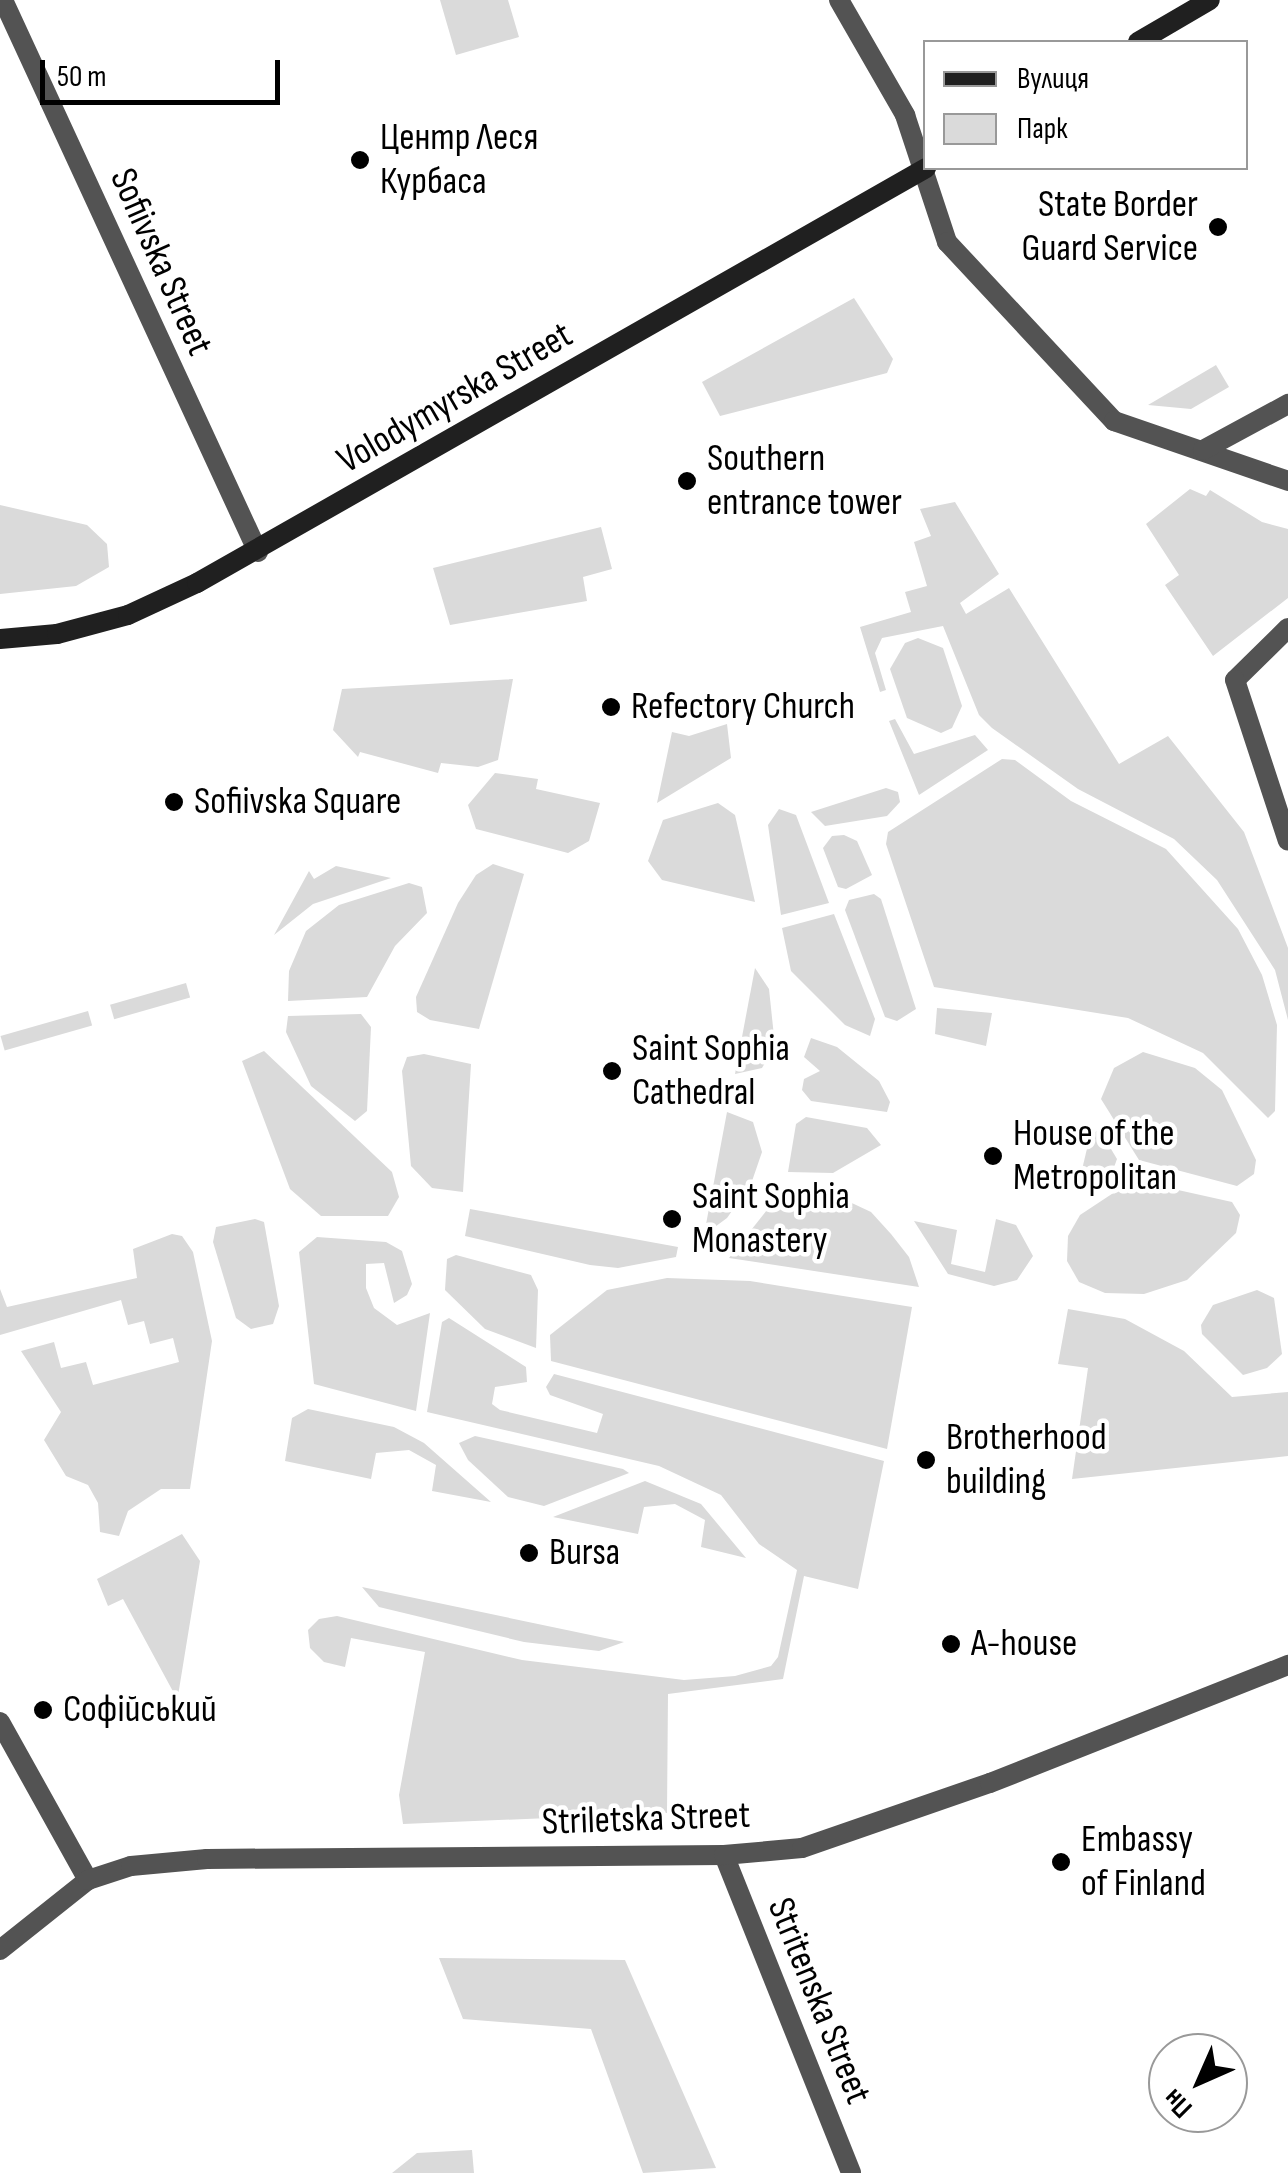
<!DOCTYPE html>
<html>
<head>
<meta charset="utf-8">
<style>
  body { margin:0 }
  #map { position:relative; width:1288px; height:2173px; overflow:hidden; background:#fff; font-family:"Sofia Sans Condensed",sans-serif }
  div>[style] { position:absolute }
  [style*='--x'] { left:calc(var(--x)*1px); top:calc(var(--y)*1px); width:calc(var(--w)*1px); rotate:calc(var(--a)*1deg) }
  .green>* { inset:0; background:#dadada; transform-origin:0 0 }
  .minor>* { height:20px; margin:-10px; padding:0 10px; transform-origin:10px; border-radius:10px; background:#535353 }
  .secondary>* { height:20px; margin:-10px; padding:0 10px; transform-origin:10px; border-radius:10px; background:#202020 }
  .dots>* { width:28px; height:28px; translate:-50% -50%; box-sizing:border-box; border:5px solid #fff; border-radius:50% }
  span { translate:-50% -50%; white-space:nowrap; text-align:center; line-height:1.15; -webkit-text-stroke:9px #fff; paint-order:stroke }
  .poi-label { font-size:38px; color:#000 }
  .left { translate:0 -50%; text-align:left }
  .right { translate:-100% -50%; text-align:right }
  .street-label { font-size:38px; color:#000 }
  .legend { position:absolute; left:923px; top:40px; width:325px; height:130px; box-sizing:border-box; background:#fff; border:2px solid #999; margin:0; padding:12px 18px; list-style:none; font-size:30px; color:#000 }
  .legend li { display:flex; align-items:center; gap:20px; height:50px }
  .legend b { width:50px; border:2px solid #999 }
  .north { position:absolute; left:1148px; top:2033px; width:100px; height:100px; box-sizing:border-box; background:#fff; border:2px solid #999; border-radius:50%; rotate:225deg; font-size:28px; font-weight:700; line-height:40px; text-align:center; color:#000 }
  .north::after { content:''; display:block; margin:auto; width:35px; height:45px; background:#000; clip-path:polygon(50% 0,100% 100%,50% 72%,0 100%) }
  .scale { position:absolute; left:40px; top:60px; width:240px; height:45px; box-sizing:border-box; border:5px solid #000; border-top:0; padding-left:12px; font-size:30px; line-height:35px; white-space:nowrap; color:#000; -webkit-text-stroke:8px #fff; paint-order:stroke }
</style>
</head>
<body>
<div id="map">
  <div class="green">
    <div style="clip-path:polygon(440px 0,508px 0,519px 37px,456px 55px)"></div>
    <div style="clip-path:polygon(854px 298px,893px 359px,887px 373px,720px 416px,702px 382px)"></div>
    <div style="clip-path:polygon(1216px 365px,1229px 387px,1191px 409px,1148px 405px)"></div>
    <div style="clip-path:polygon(1190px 489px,1206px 496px,1210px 490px,1262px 522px,1288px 529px,1288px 598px,1213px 656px,1165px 585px,1179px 575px,1146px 524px)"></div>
    <div style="clip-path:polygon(955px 502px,999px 574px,960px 603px,966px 614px,1009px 588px,1119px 764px,1168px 736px,1244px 832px,1288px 948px,1288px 1020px,1275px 970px,1217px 880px,1174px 839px,1078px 789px,992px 728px,979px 715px,943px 626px,882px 638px,875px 653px,886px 690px,880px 692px,860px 627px,911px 612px,905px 592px,927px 586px,914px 542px,931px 536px,920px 509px)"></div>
    <div style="clip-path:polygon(0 505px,87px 525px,107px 544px,109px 567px,76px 586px,0 594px)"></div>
    <div style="clip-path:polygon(601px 527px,612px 569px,583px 577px,587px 601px,450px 625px,433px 568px)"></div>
    <div style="clip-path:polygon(918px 638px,943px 648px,962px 706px,952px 728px,941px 733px,907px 718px,890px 669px,905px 643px)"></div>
    <div style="clip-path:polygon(513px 679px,498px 760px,478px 767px,441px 763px,438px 773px,360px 752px,358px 757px,333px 730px,342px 689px)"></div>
    <div style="clip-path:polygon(895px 719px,914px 754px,975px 735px,988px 750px,919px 795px,889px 721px)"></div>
    <div style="clip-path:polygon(727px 724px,731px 758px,657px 803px,672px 732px,689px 736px)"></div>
    <div style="clip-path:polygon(1002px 759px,1015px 760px,1071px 801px,1166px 849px,1238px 929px,1262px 975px,1277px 1025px,1275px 1111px,1268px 1118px,1203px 1053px,1128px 1018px,934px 987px,886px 844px,888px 832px)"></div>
    <div style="clip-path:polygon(495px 773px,538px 779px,536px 789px,600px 803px,589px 841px,568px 853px,476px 829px,468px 805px)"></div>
    <div style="clip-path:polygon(886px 788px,898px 792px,900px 802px,887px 816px,825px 826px,811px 812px)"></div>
    <div style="clip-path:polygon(718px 803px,735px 815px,755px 902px,662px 880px,648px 861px,663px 820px)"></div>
    <div style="clip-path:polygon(779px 809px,796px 815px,829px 903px,781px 915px,768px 825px)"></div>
    <div style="clip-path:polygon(844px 835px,857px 841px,872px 875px,846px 889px,838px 887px,823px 848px,832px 836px)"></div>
    <div style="clip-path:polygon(493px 864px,524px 874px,479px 1029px,430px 1020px,417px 1012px,416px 997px,458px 903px,476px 875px)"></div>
    <div style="clip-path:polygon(336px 866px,391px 878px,313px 904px,274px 935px,309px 871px,314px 879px)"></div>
    <div style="clip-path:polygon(409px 883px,422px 887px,427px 913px,395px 946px,367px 997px,288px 1001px,289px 971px,306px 931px,339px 905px)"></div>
    <div style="clip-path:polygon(874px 894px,881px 899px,916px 1009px,897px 1021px,885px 1017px,845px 910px,849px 900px)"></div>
    <div style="clip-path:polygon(834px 914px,875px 1019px,870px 1036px,845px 1025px,791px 971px,782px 928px)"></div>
    <div style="clip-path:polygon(755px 968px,769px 989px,775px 1046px,762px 1068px,735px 1074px)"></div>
    <div style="left:186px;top:983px;width:15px;height:79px;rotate:74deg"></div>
    <div style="clip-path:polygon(937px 1008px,992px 1013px,986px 1046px,935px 1034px)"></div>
    <div style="left:88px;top:1011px;width:15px;height:91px;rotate:74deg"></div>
    <div style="clip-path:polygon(361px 1014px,371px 1027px,367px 1111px,355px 1121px,311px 1086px,286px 1032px,288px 1016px)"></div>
    <div style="clip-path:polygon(811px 1038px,837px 1047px,879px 1081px,890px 1102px,887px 1112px,811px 1101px,802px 1090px,804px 1079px,820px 1071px,804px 1057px)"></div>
    <div style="clip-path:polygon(264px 1051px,392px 1172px,399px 1197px,388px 1216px,321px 1216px,290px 1189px,242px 1061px)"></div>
    <div style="clip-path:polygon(1143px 1052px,1195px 1068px,1222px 1090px,1256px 1160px,1254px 1174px,1237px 1186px,1139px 1160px,1101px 1099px,1114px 1068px)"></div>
    <div style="clip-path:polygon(424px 1054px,471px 1064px,463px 1192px,432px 1188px,411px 1166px,402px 1071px,407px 1057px)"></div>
    <div style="clip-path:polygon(727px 1112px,753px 1122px,762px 1152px,751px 1184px,727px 1218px,704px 1235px)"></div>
    <div style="clip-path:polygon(806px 1117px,867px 1128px,881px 1145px,833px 1173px,788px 1172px,796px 1124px)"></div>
    <div style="clip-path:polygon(1099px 1129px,1117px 1159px,1113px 1170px,1086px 1189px,1080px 1178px,1090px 1136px)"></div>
    <div style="clip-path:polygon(1133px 1180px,1232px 1202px,1240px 1215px,1236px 1233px,1187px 1280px,1144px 1294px,1105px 1293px,1079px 1282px,1067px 1261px,1068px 1236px,1080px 1215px)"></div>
    <div style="clip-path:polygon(839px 1197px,871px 1212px,891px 1234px,909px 1257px,919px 1287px,729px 1258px,771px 1205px)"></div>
    <div style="clip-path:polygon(470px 1209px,678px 1247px,676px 1257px,618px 1268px,590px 1265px,465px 1236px)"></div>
    <div style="clip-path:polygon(255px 1219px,264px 1222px,279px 1306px,273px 1324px,251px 1329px,236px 1318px,213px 1242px,216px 1227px)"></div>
    <div style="clip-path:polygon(996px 1219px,1016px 1225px,1033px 1256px,1017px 1280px,994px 1286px,948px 1274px,914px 1221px,957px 1230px,951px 1264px,985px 1272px)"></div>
    <div style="clip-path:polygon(172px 1234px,182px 1236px,193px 1252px,212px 1341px,190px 1489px,161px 1489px,128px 1511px,119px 1536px,100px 1532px,98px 1503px,88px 1485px,66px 1476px,44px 1440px,61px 1412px,21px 1351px,54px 1342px,61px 1368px,86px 1362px,93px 1385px,179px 1362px,173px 1338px,150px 1344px,144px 1321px,128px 1325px,121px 1300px,0 1335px,0 1289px,7px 1307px,137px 1278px,133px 1249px)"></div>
    <div style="clip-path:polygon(317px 1237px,386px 1242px,402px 1251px,412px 1284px,407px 1295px,394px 1303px,384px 1263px,366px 1264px,366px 1288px,374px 1308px,397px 1325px,430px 1313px,416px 1411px,314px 1384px,299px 1252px)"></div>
    <div style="clip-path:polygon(456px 1255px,531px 1275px,538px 1290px,536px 1348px,485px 1329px,445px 1290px,447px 1259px)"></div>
    <div style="clip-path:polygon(667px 1278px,750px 1281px,912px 1307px,887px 1449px,551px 1361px,550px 1335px,607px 1290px)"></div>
    <div style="clip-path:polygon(1257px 1290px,1274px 1298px,1282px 1354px,1267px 1368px,1243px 1375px,1202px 1334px,1201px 1325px,1213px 1305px)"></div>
    <div style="clip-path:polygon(1068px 1309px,1125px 1319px,1184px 1351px,1232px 1397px,1288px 1392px,1288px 1456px,1072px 1479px,1088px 1368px,1058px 1364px)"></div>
    <div style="clip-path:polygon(449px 1318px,526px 1367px,527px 1382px,495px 1387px,492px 1404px,500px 1410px,597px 1433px,603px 1414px,550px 1395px,546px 1387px,554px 1374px,884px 1461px,858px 1589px,804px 1576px,783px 1679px,668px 1694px,667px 1813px,403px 1824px,399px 1795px,425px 1652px,351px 1638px,345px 1667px,324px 1662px,310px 1648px,308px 1630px,319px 1619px,337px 1616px,522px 1660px,684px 1680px,735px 1676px,771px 1666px,778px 1657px,797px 1570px,759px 1544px,721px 1495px,659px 1466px,427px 1412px,442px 1322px)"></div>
    <div style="clip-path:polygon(308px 1409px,394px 1427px,424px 1443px,491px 1502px,432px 1491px,436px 1465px,409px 1450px,376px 1453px,371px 1479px,285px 1461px,292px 1418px)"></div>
    <div style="clip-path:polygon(475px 1436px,623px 1469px,629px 1473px,544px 1506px,508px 1497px,468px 1460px,459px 1443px)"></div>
    <div style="clip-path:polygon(645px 1481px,701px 1504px,746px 1558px,701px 1547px,705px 1520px,675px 1504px,644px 1507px,638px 1534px,553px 1517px)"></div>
    <div style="clip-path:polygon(182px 1534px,200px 1561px,176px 1708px,181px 1718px,174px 1720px,167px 1708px,176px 1697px,123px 1599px,108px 1606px,97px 1579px)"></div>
    <div style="clip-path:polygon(362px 1587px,624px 1642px,599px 1651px,524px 1642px,379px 1607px)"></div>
    <div style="clip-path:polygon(439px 1958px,625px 1960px,716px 2168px,643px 2173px,591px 2029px,463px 2019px)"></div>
    <div style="clip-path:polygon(472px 2150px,474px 2173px,392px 2173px,417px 2153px)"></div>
  </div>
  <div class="minor">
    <div style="--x:3;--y:0;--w:608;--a:65.21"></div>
    <div style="--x:839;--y:0;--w:133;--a:60.1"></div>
    <div style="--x:905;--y:115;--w:134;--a:71.7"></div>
    <div style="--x:947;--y:242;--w:245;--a:47"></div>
    <div style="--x:1114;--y:421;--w:184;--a:19"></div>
    <div style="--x:1203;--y:450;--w:97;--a:-28.4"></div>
    <div style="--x:1288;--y:628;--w:74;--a:135.5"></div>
    <div style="--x:1235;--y:680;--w:169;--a:71.8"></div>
    <div style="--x:0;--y:1722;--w:181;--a:60.9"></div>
    <div style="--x:724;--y:1855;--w:342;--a:68.2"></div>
    <div style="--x:0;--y:1950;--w:112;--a:-38.5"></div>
    <div style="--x:88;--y:1880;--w:45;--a:-18"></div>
    <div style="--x:131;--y:1866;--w:76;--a:-5.3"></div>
    <div style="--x:207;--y:1859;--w:517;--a:-0.44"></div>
    <div style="--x:724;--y:1855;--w:78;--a:-5.1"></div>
    <div style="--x:802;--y:1848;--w:199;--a:-19.1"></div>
    <div style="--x:990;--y:1783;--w:321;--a:-21.6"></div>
  </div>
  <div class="secondary">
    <div style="--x:1138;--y:42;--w:83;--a:-30.3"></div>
    <div style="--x:0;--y:639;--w:57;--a:-5"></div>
    <div style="--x:57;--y:634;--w:73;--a:-15"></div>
    <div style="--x:128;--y:615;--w:76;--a:-24.9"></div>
    <div style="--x:197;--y:583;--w:839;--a:-29.65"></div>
  </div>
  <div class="dots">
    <div style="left:360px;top:160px;background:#000"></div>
    <div style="left:1218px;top:227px;background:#000"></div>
    <div style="left:687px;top:481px;background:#000"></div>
    <div style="left:611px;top:707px;background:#000"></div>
    <div style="left:174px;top:802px;background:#000"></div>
    <div style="left:612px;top:1071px;background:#000"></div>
    <div style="left:993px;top:1156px;background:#000"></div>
    <div style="left:672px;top:1219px;background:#000"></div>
    <div style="left:926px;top:1460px;background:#000"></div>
    <div style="left:529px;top:1553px;background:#000"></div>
    <div style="left:951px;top:1644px;background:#000"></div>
    <div style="left:43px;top:1710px;background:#000"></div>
    <div style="left:1061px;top:1862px;background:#000"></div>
  </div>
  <div class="poi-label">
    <span class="left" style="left:380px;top:160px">Центр Леся<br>Курбаса</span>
    <span class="right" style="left:1198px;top:227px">State Border<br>Guard Service</span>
    <span class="left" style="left:707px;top:481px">Southern<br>entrance tower</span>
    <span class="left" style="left:631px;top:707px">Refectory Church</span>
    <span class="left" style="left:194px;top:802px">Sofiivska Square</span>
    <span class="left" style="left:632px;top:1071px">Saint Sophia<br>Cathedral</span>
    <span class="left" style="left:1013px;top:1156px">House of the<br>Metropolitan</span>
    <span class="left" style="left:692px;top:1219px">Saint Sophia<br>Monastery</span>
    <span class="left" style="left:946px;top:1460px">Brotherhood<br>building</span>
    <span class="left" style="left:549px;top:1553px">Bursa</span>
    <span class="left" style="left:971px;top:1644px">A-house</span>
    <span class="left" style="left:63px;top:1710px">Софійський</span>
    <span class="left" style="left:1081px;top:1862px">Embassy<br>of Finland</span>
  </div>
  <div class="street-label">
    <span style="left:161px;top:262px;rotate:66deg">Sofiivska Street</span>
    <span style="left:455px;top:398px;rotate:-30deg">Volodymyrska Street</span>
    <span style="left:646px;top:1819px;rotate:-2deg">Striletska Street</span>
    <span style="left:819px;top:2001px;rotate:68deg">Stritenska Street</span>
  </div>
  <ul class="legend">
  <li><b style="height:12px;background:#202020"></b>Вулиця</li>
  <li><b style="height:28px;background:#dadada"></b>Парк</li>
  </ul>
  <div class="north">Пн</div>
  <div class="scale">50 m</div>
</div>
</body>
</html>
